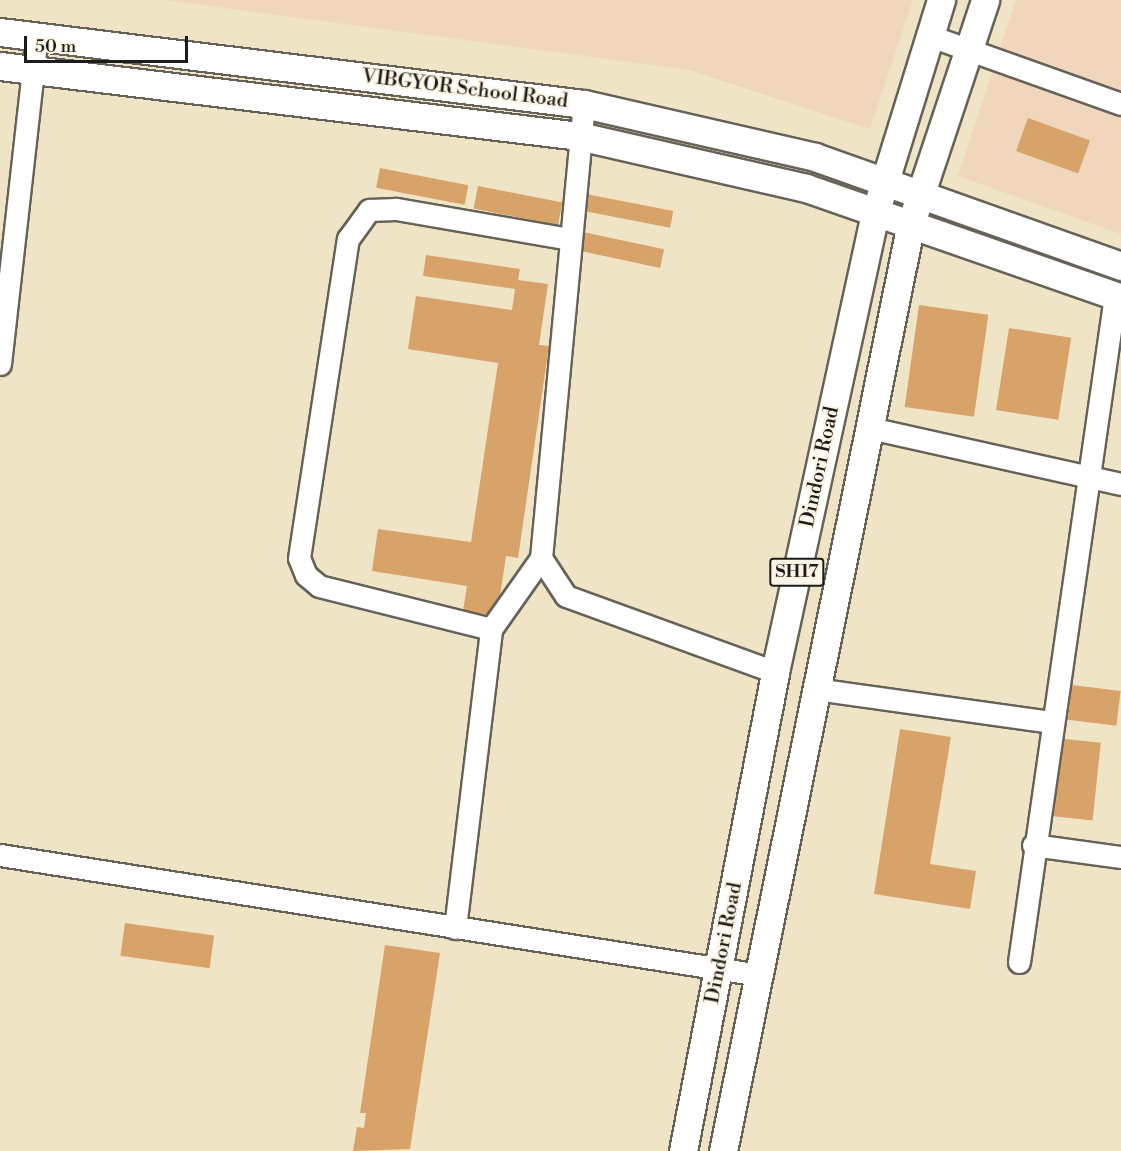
<!DOCTYPE html>
<html>
<head>
<meta charset="utf-8">
<style>
  body { margin:0 }
  #map { position:relative; width:1121px; height:1151px; overflow:hidden; background:#efe4c5; font-family:"Libre Bodoni",serif }
  div>[style] { position:absolute }
  [style*='--x'] { left:calc(var(--x)*1px); top:calc(var(--y)*1px); width:calc(var(--w)*1px); rotate:calc(var(--a)*1deg) }
  .built>* { inset:0; background:#f0d6bc }
  .building>* { inset:0; background:#d8a369; transform-origin:0 0 }
  .roads { filter:drop-shadow(2px 0 #666257) drop-shadow(-2px 0 #666257) drop-shadow(0 2px #666257) drop-shadow(0 -2px #666257) }
  .minor>* { height:21px; margin:-10.5px; padding:0 10.5px; transform-origin:10.5px; border-radius:10.5px; background:#fff }
  .major>* { height:27px; margin:-13.5px; padding:0 13.5px; transform-origin:13.5px; border-radius:13.5px; background:#fff }
  span { translate:-50% -50%; white-space:nowrap; text-align:center; line-height:1.15; -webkit-text-stroke:4.5px #fcf5e5; paint-order:stroke }
  .shield-label span { padding:2px 4px; background:#fcf5e5; border:2px solid; border-radius:4px; -webkit-text-stroke-width:0 }
  .shield-label { font-size:18px; color:#1c1c1c; font-weight:700 }
  .street-label { font-size:20px; color:#1c1c1c }
  .scale { position:absolute; left:24px; top:36px; width:164px; height:27px; box-sizing:border-box; border:3px solid #1c1c1c; border-top:0; padding-left:8px; font-size:18px; line-height:21px; white-space:nowrap; color:#1c1c1c; -webkit-text-stroke:4px #fcf5e5; paint-order:stroke }
</style>
</head>
<body>
<div id="map">
  <div class="built">
    <div style="clip-path:polygon(165px 0,913px 0,870px 129px,689px 70px)"></div>
    <div style="clip-path:polygon(1016px 0,1121px 0,1121px 234px,958px 176px)"></div>
  </div>
  <div class="building">
    <div style="left:1028px;top:118px;width:66px;height:35px;rotate:20deg"></div>
    <div style="left:380px;top:168px;width:90px;height:20px;rotate:11deg"></div>
    <div style="left:478px;top:186px;width:86px;height:23px;rotate:11deg"></div>
    <div style="left:586px;top:194px;width:89px;height:17px;rotate:11deg"></div>
    <div style="left:578px;top:231px;width:88px;height:19px;rotate:12deg"></div>
    <div style="clip-path:polygon(426px 255px,520px 269px,518px 280px,548px 284px,539px 345px,549px 346px,518px 558px,506px 556px,497px 616px,463px 611px,467px 586px,372px 571px,378px 529px,471px 542px,498px 363px,408px 349px,416px 296px,512px 310px,515px 289px,423px 276px)"></div>
    <div style="left:919px;top:305px;width:70px;height:103px;rotate:8deg"></div>
    <div style="left:1009px;top:328px;width:63px;height:83px;rotate:9deg"></div>
    <div style="left:1072px;top:685px;width:49px;height:35px;rotate:7deg"></div>
    <div style="clip-path:polygon(900px 729px,951px 737px,930px 864px,976px 871px,970px 909px,874px 894px)"></div>
    <div style="left:1055px;top:738px;width:46px;height:78px;rotate:6deg"></div>
    <div style="left:125px;top:923px;width:90px;height:33px;rotate:8deg"></div>
    <div style="clip-path:polygon(385px 945px,440px 953px,410px 1149px,353px 1151px,357px 1127px,364px 1128px,366px 1113px,360px 1113px)"></div>
  </div>
  <div class="roads">
    <div class="minor">
      <div style="--x:930;--y:36;--w:203;--a:19.6"></div>
      <div style="--x:0;--y:364;--w:330;--a:-83.6"></div>
      <div style="--x:870;--y:428;--w:257;--a:12.6"></div>
      <div style="--x:541;--y:558;--w:45;--a:56.7"></div>
      <div style="--x:566;--y:596;--w:222;--a:20"></div>
      <div style="--x:491;--y:629;--w:177;--a:-166"></div>
      <div style="--x:319;--y:586;--w:17;--a:-140"></div>
      <div style="--x:306;--y:575;--w:18;--a:-112"></div>
      <div style="--x:299;--y:558;--w:323;--a:-81.3"></div>
      <div style="--x:348;--y:239;--w:36;--a:-54"></div>
      <div style="--x:369;--y:210;--w:27;--a:-2"></div>
      <div style="--x:396;--y:209;--w:176;--a:9.8"></div>
      <div style="--x:816;--y:689;--w:237;--a:8"></div>
      <div style="--x:1033;--y:845;--w:89;--a:7.8"></div>
      <div style="--x:0;--y:855;--w:768;--a:8.98"></div>
      <div style="--x:455;--y:928;--w:301;--a:-83.1"></div>
      <div style="--x:491;--y:629;--w:87;--a:-54.8"></div>
      <div style="--x:541;--y:558;--w:456;--a:-84.6"></div>
      <div style="--x:1019;--y:962;--w:673;--a:-81.8"></div>
    </div>
    <div class="major">
      <div style="--x:0;--y:32;--w:588;--a:7.03"></div>
      <div style="--x:584;--y:104;--w:237;--a:12.9"></div>
      <div style="--x:815;--y:157;--w:325;--a:19.6"></div>
      <div style="--x:0;--y:66;--w:583;--a:6.89"></div>
      <div style="--x:579;--y:136;--w:233;--a:12.9"></div>
      <div style="--x:806;--y:188;--w:334;--a:19.2"></div>
      <div style="--x:683;--y:1151;--w:488;--a:-79.1"></div>
      <div style="--x:775;--y:672;--w:473;--a:-77.7"></div>
      <div style="--x:876;--y:210;--w:220;--a:-72.8"></div>
      <div style="--x:723;--y:1151;--w:947;--a:-78.55"></div>
      <div style="--x:911;--y:223;--w:235;--a:-71.6"></div>
    </div>
  </div>
  <div class="shield-label">
    <span style="left:797px;top:572px">SH17</span>
  </div>
  <div class="street-label">
    <span style="left:465px;top:89px;rotate:7deg">VIBGYOR School Road</span>
    <span style="left:820px;top:467px;rotate:-78deg">Dindori Road</span>
    <span style="left:724px;top:943px;rotate:-79deg">Dindori Road</span>
  </div>
  <div class="scale">50 m</div>
</div>
</body>
</html>
